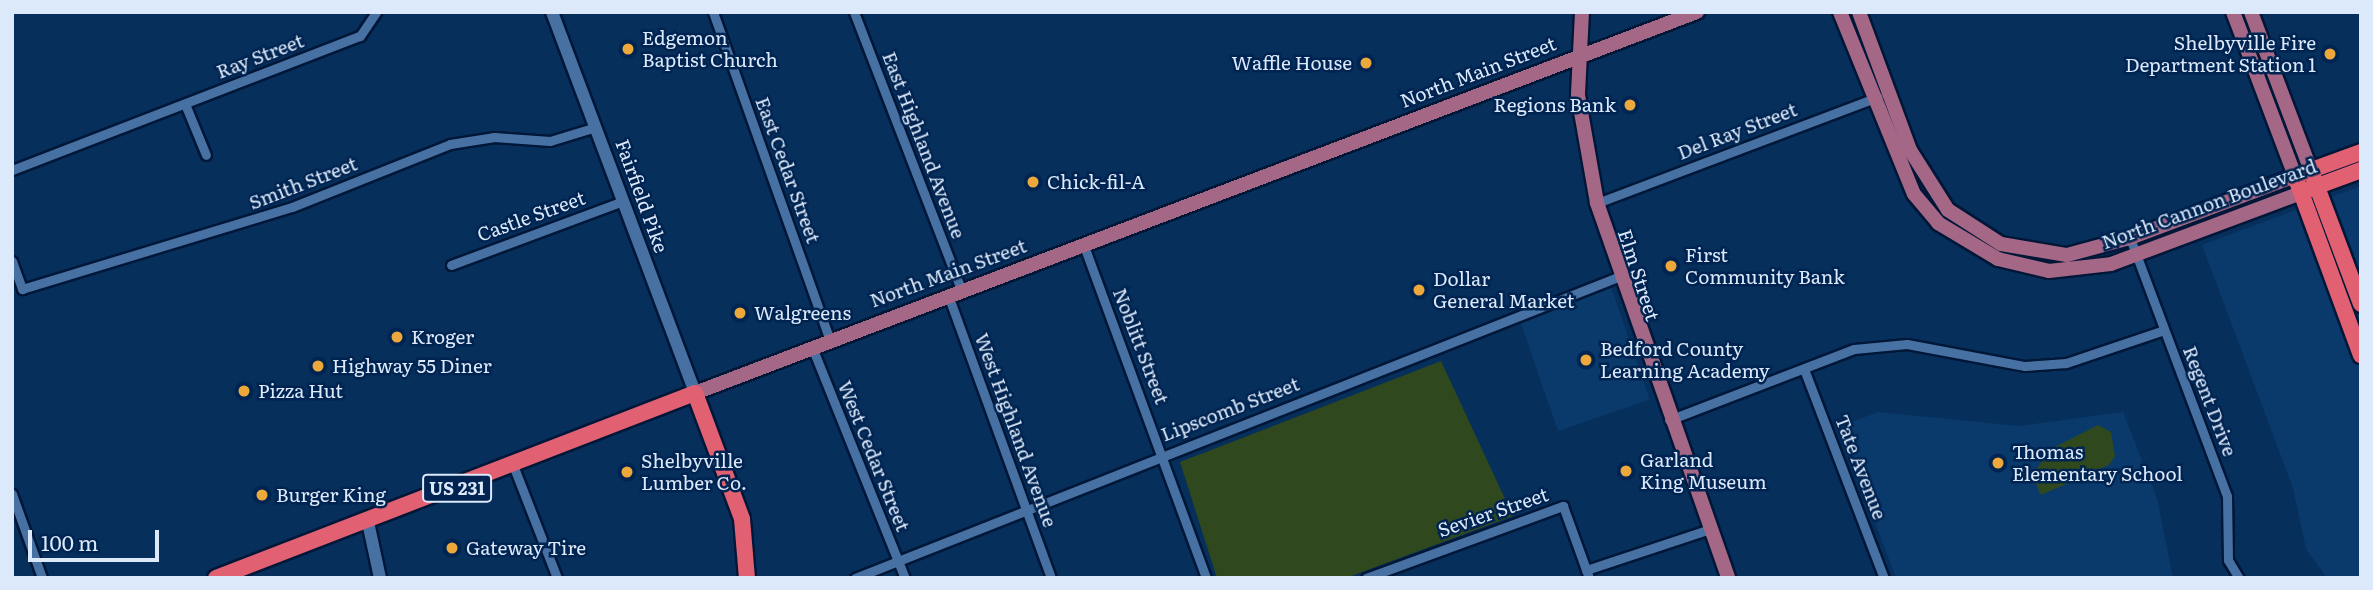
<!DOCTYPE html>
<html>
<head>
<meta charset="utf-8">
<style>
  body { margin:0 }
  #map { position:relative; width:2373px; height:590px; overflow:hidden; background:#062f5c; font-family:Literata,serif }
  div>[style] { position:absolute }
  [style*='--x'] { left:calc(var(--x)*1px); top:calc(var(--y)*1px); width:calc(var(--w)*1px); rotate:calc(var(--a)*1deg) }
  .built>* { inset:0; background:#0a3a6c; transform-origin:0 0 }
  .green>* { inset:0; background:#2f481e }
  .roads { filter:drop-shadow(2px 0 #001738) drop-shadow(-2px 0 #001738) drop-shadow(0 2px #001738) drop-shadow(0 -2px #001738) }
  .street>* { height:9px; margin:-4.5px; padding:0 4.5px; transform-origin:4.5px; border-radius:4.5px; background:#4871a3 }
  .secondary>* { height:12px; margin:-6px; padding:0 6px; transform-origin:6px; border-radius:6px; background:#4871a3 }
  .primary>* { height:14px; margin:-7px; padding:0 7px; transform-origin:7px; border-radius:7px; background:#a46786 }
  .highway>* { height:16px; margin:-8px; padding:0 8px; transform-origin:8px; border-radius:8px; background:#e16072 }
  .dots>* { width:19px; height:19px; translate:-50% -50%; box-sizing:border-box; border:4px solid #002451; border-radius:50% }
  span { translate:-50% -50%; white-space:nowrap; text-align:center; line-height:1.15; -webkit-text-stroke:5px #002451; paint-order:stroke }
  .shield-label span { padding:2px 5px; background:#002451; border:2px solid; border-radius:5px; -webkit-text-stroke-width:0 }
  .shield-label { font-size:18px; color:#dce9fa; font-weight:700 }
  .poi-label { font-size:19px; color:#dce9fa }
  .left { translate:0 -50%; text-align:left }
  .right { translate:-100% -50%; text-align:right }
  .street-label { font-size:19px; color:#dce9fa }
  .frame { position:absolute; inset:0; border:14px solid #dce9fa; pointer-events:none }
  .scale { position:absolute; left:28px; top:530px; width:131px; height:32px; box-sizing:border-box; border:4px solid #dce9fa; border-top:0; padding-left:9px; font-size:21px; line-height:24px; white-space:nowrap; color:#dce9fa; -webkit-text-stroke:5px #002451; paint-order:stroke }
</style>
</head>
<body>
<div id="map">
  <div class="built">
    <div style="clip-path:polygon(2361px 186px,2361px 578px,2327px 578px,2306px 549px,2293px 488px,2202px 245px)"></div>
    <div style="left:1611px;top:287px;width:119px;height:97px;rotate:71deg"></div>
    <div style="clip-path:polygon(1878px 412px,2019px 426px,2123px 412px,2157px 499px,2173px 578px,1896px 578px,1839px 427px)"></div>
  </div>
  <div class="green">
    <div style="clip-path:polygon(1441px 361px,1513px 516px,1346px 578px,1217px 578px,1180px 462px)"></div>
    <div style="clip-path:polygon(2098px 425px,2111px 432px,2115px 456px,2109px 465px,2041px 495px,2032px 475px,2051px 449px)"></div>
  </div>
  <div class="roads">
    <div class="street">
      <div style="--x:713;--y:12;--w:348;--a:70.4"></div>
      <div style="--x:854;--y:12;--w:298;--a:68.9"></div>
      <div style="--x:185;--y:104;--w:55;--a:67.6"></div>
      <div style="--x:12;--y:170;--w:373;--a:-21.1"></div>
      <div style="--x:360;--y:36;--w:29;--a:-56"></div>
      <div style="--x:1597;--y:203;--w:300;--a:-20.7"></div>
      <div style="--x:2130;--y:238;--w:276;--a:69.4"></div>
      <div style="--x:2227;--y:496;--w:64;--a:89.1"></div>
      <div style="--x:2228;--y:560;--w:21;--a:59"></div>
      <div style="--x:1084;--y:246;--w:354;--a:69.8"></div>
      <div style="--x:12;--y:261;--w:30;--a:70"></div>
      <div style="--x:22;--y:289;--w:282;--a:-16.9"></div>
      <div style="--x:292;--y:207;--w:170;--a:-21.7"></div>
      <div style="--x:450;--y:144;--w:45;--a:-9"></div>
      <div style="--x:494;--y:137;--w:56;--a:4.1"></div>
      <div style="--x:550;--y:141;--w:48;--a:-16.9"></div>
      <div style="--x:451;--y:265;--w:184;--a:-20.4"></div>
      <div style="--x:948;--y:295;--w:301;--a:70"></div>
      <div style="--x:812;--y:347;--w:249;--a:68.1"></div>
      <div style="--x:1804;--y:369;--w:224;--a:69.1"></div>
      <div style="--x:1669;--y:420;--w:198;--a:-21"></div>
      <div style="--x:1854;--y:349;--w:53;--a:-5.4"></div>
      <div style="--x:1907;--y:344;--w:120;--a:10.6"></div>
      <div style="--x:2025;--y:366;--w:41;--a:-4.2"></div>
      <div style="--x:2066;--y:363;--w:103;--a:-18.6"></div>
      <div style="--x:513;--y:465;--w:121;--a:68.7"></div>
      <div style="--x:12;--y:494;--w:89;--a:70.3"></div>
      <div style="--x:1586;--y:570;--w:131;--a:-18.3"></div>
      <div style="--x:855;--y:578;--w:820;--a:-21.53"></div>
      <div style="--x:1366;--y:578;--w:210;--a:-20.1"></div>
      <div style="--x:1563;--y:506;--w:77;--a:70.1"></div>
    </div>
    <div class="secondary">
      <div style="--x:552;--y:12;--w:407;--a:69.4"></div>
      <div style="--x:368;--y:522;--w:57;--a:77.9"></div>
    </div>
    <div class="primary">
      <div style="--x:1582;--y:12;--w:83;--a:92.8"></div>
      <div style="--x:1578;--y:95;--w:110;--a:80"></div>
      <div style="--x:1597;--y:203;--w:397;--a:70.7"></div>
      <div style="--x:1840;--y:12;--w:196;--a:67.9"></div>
      <div style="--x:1914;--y:194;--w:38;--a:50"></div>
      <div style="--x:1938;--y:223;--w:70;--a:31"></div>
      <div style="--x:1998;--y:259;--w:52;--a:13.2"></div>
      <div style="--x:2049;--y:271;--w:62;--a:-6.4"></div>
      <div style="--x:2111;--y:264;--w:203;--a:-20.5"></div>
      <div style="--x:1859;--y:12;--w:147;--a:69.7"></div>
      <div style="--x:1910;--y:150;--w:71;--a:57.7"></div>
      <div style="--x:1948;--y:210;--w:63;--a:32.7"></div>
      <div style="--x:2001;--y:244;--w:67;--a:9.5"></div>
      <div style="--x:2067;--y:255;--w:65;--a:-15.1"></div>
      <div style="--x:2130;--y:238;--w:176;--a:-20.6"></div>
      <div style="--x:2295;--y:176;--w:175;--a:-110.7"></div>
      <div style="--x:2251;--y:12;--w:170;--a:69.3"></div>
      <div style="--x:695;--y:393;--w:1072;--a:-20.82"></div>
    </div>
    <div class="highway">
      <div style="--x:2361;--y:152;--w:70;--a:160"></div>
      <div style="--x:2295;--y:176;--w:191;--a:69.8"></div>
      <div style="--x:2311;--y:171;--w:142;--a:69.4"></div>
      <div style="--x:2307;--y:190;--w:58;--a:-20.3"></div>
      <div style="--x:216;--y:578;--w:513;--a:-21.12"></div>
      <div style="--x:695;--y:393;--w:134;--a:69.5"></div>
      <div style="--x:742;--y:519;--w:59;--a:85.2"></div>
    </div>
  </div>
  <div class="dots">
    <div style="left:628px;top:49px;background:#eda83b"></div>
    <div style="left:2330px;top:54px;background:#eda83b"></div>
    <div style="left:1366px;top:63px;background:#eda83b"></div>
    <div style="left:1630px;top:105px;background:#eda83b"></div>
    <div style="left:1033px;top:182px;background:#eda83b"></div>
    <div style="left:1671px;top:266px;background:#eda83b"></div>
    <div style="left:1419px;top:290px;background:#eda83b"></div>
    <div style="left:740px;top:313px;background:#eda83b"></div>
    <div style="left:397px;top:337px;background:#eda83b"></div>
    <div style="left:1586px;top:360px;background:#eda83b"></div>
    <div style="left:318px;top:366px;background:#eda83b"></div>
    <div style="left:244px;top:391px;background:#eda83b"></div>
    <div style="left:1998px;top:463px;background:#eda83b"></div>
    <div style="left:1626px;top:471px;background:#eda83b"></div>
    <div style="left:627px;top:472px;background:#eda83b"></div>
    <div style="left:262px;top:495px;background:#eda83b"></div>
    <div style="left:452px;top:548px;background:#eda83b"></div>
  </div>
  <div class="shield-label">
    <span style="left:457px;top:488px">US 231</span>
  </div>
  <div class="poi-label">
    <span class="left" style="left:642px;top:49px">Edgemon<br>Baptist Church</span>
    <span class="right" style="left:2316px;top:54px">Shelbyville Fire<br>Department Station 1</span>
    <span class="right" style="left:1352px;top:63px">Waffle House</span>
    <span class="right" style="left:1616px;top:105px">Regions Bank</span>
    <span class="left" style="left:1047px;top:182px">Chick-fil-A</span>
    <span class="left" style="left:1685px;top:266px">First<br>Community Bank</span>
    <span class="left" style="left:1433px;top:290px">Dollar<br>General Market</span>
    <span class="left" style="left:754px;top:313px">Walgreens</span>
    <span class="left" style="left:411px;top:337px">Kroger</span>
    <span class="left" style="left:1600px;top:360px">Bedford County<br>Learning Academy</span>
    <span class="left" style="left:332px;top:366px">Highway 55 Diner</span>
    <span class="left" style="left:258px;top:391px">Pizza Hut</span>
    <span class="left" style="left:2012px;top:463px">Thomas<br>Elementary School</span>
    <span class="left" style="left:1640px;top:471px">Garland<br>King Museum</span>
    <span class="left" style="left:641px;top:472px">Shelbyville<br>Lumber Co.</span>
    <span class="left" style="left:276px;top:495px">Burger King</span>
    <span class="left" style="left:466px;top:548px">Gateway Tire</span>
  </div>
  <div class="street-label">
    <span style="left:260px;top:56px;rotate:-21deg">Ray Street</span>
    <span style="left:1478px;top:72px;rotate:-21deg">North Main Street</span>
    <span style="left:1737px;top:131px;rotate:-21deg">Del Ray Street</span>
    <span style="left:924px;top:145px;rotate:69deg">East Highland Avenue</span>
    <span style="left:788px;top:170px;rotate:70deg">East Cedar Street</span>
    <span style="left:303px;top:183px;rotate:-21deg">Smith Street</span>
    <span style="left:642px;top:196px;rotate:70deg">Fairfield Pike</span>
    <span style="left:2209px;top:204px;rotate:-20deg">North Cannon Boulevard</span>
    <span style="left:531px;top:216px;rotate:-20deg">Castle Street</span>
    <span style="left:948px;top:273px;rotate:-20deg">North Main Street</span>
    <span style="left:1639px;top:275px;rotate:72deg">Elm Street</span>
    <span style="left:1141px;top:346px;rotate:69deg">Noblitt Street</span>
    <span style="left:2210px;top:401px;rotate:69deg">Regent Drive</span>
    <span style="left:1230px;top:409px;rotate:-21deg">Lipscomb Street</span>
    <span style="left:1016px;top:430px;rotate:70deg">West Highland Avenue</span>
    <span style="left:874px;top:456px;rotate:68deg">West Cedar Street</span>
    <span style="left:1861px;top:467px;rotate:69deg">Tate Avenue</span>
    <span style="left:1493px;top:512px;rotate:-19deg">Sevier Street</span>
  </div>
  <div class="frame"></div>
  <div class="scale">100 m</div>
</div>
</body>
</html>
